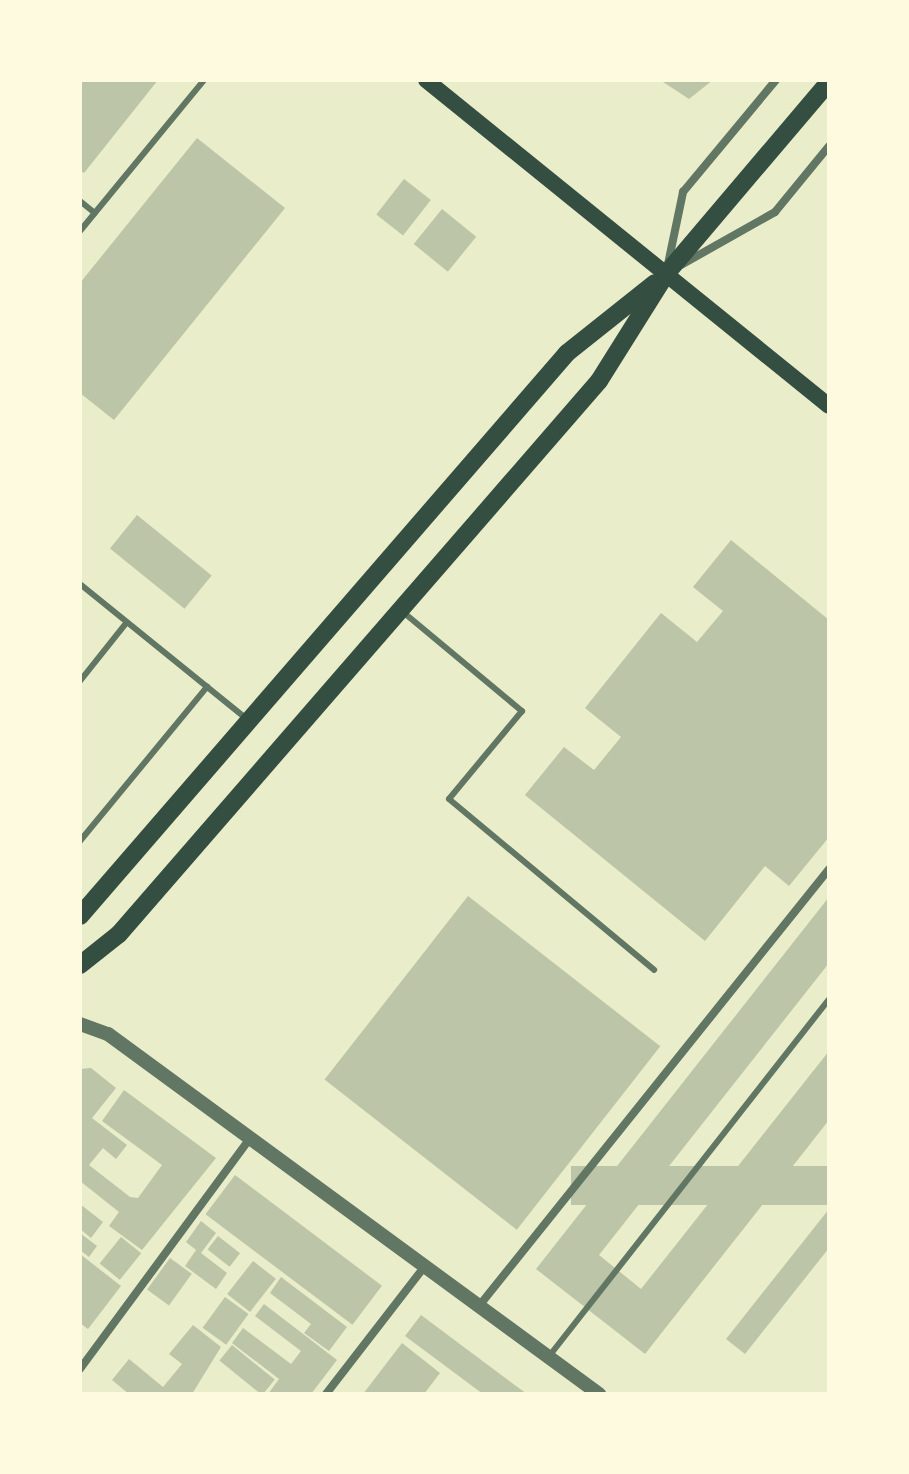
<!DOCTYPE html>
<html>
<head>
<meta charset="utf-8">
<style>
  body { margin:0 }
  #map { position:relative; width:909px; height:1474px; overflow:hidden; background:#e9edc9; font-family:"Source Serif 4",serif }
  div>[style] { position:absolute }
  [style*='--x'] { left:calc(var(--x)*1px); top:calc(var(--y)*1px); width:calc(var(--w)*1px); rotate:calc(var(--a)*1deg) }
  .building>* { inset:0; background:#bcc5a7; transform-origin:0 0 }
  .service>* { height:6px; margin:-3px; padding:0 3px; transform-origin:3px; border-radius:3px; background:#617663 }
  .minor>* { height:8px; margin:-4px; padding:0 4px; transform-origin:4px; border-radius:4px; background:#617663 }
  .tertiary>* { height:14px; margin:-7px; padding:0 7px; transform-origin:7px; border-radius:7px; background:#617663 }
  .secondary>* { height:16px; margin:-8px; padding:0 8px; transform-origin:8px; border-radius:8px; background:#344e41 }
  .primary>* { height:18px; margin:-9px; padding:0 9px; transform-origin:9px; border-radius:9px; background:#344e41 }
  span { translate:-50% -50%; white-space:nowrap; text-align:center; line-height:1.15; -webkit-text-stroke:7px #fefae0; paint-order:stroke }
  .frame { position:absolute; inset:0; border:82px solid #fefae0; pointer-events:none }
</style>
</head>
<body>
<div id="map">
  <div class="building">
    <div style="clip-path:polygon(80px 80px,158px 80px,84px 173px,80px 170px)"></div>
    <div style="clip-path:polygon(660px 80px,713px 80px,689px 99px)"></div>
    <div style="clip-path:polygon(197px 138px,285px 208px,114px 420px,80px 393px,80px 283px)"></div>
    <div style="left:404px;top:179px;width:34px;height:45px;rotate:38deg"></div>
    <div style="left:442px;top:209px;width:44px;height:45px;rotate:39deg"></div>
    <div style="left:137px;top:515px;width:96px;height:43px;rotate:39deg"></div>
    <div style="clip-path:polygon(731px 540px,829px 620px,829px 837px,789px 886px,765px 866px,705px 941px,525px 795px,564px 747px,594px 770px,621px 737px,585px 708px,661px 613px,697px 642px,723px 611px,693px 587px)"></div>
    <div style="left:468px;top:896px;width:244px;height:233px;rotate:38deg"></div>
    <div style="clip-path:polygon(829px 897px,829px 963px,599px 1255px,641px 1289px,829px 1051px,829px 1120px,645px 1354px,536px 1269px)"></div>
    <div style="clip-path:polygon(91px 1068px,116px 1088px,92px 1118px,127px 1145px,116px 1159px,103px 1148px,89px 1165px,130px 1197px,138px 1198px,162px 1165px,102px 1121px,124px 1090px,216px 1158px,142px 1250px,109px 1226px,119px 1212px,80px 1181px,80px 1069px)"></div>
    <div style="left:829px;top:1166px;width:39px;height:258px;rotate:90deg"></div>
    <div style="left:235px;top:1175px;width:184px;height:49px;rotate:37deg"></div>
    <div style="clip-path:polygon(80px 1204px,103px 1222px,91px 1238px,80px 1229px)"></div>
    <div style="clip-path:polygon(829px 1209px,829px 1248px,745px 1354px,726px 1339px)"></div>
    <div style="clip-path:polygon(201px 1221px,216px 1233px,201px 1253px,227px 1273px,216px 1289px,185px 1266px,196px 1250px,186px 1242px)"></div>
    <div style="clip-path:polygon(80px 1233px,97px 1246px,89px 1257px,80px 1250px)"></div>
    <div style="left:218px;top:1236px;width:28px;height:17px;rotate:38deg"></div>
    <div style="left:121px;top:1237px;width:26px;height:34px;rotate:39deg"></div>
    <div style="clip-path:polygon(80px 1254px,121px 1286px,88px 1329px,80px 1323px)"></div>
    <div style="left:170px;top:1258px;width:27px;height:39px;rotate:36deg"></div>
    <div style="left:253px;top:1261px;width:29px;height:42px;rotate:38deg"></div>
    <div style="clip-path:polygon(281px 1277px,347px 1327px,329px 1351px,304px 1333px,311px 1324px,270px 1293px)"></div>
    <div style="left:225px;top:1297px;width:29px;height:38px;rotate:36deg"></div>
    <div style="clip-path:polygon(264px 1304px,337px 1360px,311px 1394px,268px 1394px,279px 1379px,232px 1343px,243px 1328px,291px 1364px,301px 1351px,255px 1316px)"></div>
    <div style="clip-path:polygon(421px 1315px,512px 1383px,527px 1394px,483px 1394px,405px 1336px)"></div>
    <div style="clip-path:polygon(193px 1325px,221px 1347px,192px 1394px,129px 1394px,112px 1380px,129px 1359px,163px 1387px,182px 1364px,169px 1354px)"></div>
    <div style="clip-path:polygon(402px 1343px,440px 1373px,424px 1394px,363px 1394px)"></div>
    <div style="left:232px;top:1345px;width:55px;height:20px;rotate:39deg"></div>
  </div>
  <div class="service">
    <div style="--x:80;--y:201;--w:19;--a:39"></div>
    <div style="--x:80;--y:231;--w:195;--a:-50.6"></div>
    <div style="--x:80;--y:584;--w:216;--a:39"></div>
    <div style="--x:403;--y:612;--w:155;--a:39.8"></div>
    <div style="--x:522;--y:711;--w:114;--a:129.7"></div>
    <div style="--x:449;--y:799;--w:267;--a:39.8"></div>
    <div style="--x:80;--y:681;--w:75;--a:-51.5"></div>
    <div style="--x:80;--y:841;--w:200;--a:-50.5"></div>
    <div style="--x:550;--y:1355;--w:452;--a:-51.9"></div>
  </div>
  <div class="minor">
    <div style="--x:668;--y:264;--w:74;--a:-78.2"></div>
    <div style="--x:683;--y:192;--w:146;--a:-50.3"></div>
    <div style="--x:681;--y:265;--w:108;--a:-29.4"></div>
    <div style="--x:775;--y:212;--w:85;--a:-50.7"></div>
    <div style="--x:479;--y:1306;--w:560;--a:-51.31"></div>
    <div style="--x:80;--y:1369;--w:287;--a:-53.6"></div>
    <div style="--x:326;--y:1394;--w:162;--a:-52.3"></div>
  </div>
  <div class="tertiary">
    <div style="--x:80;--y:1024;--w:30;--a:20"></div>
    <div style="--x:108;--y:1034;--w:609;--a:36.25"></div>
  </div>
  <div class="secondary">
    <div style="--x:426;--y:80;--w:518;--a:38.97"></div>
  </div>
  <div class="primary">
    <div style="--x:80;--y:916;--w:744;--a:-49.14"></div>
    <div style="--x:567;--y:353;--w:112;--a:-38.5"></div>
    <div style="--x:80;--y:965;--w:50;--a:-38.5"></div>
    <div style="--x:119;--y:934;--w:732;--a:-49.04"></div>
    <div style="--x:599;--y:381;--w:126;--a:-57.9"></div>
    <div style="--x:666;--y:274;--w:252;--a:-49.7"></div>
  </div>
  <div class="frame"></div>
</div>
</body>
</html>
